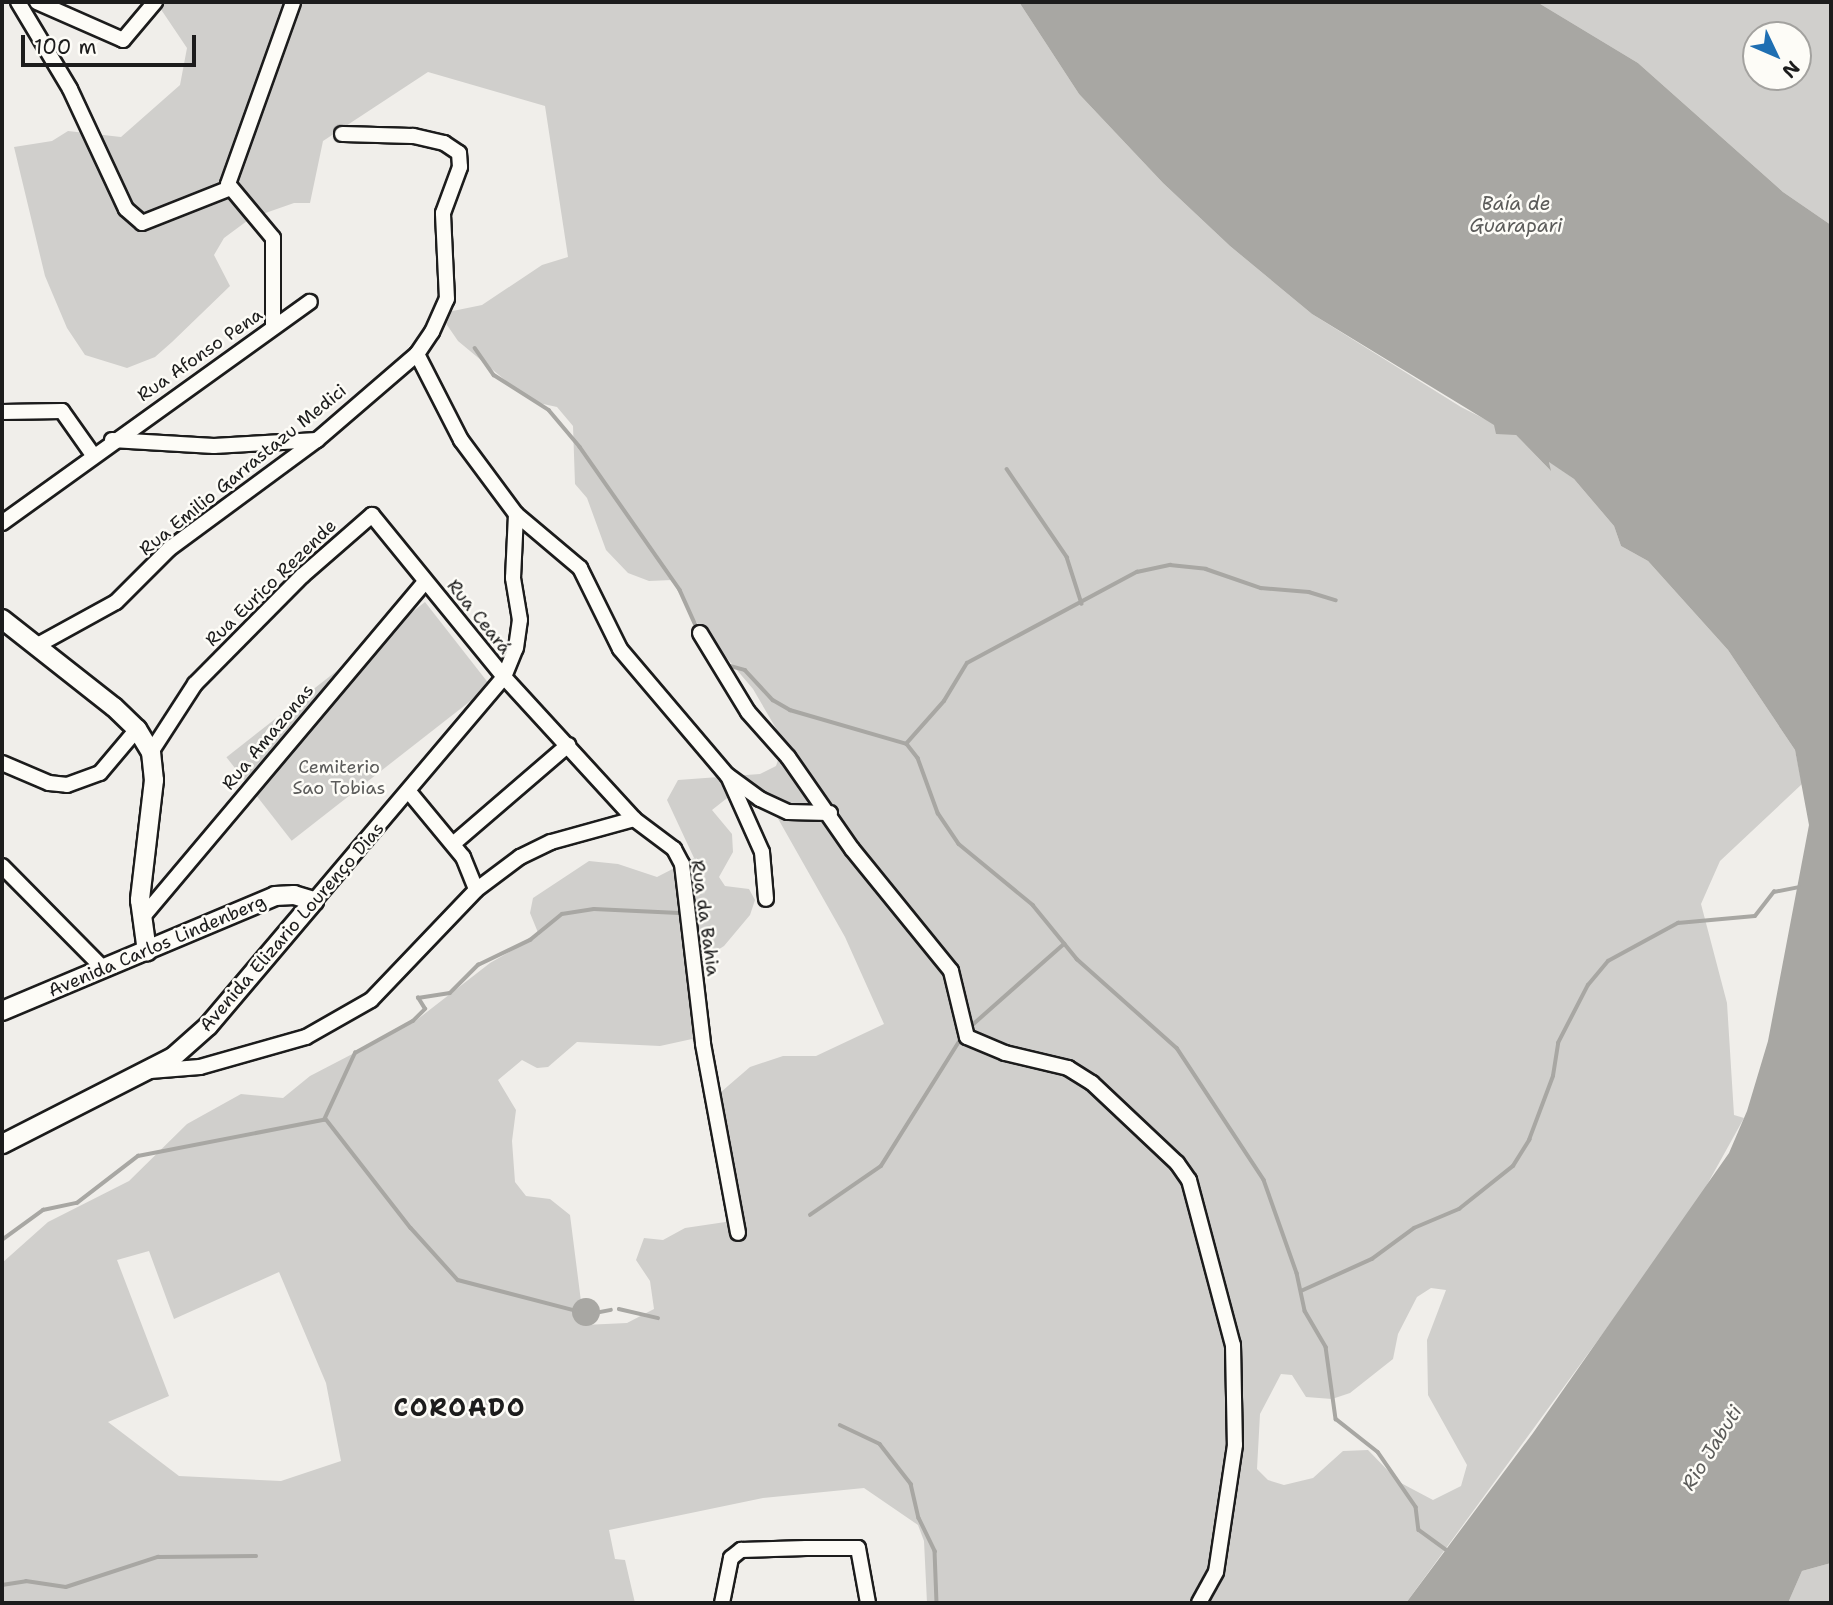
<!DOCTYPE html>
<html>
<head>
<meta charset="utf-8">
<style>
  body { margin:0 }
  #map { position:relative; width:1833px; height:1605px; overflow:hidden; background:#f0eeea; font-family:"Shantell Sans",sans-serif }
  div>[style] { position:absolute }
  [style*='--x'] { left:calc(var(--x)*1px); top:calc(var(--y)*1px); width:calc(var(--w)*1px); rotate:calc(var(--a)*1deg) }
  .green>* { inset:0; background:#d0cfcc; transform-origin:0 0 }
  .water>* { inset:0; background:#a8a7a3 }
  .round { border-radius:50% }
  .stream>* { height:3.5px; margin:-1.75px; padding:0 1.75px; transform-origin:1.75px; border-radius:1.75px; background:#a8a7a3 }
  .roads { filter:drop-shadow(2px 0 #1c1c1c) drop-shadow(-2px 0 #1c1c1c) drop-shadow(0 2px #1c1c1c) drop-shadow(0 -2px #1c1c1c) }
  .minor>* { height:14px; margin:-7px; padding:0 7px; transform-origin:7px; border-radius:7px; background:#fdfcf7 }
  .tertiary>* { height:18px; margin:-9px; padding:0 9px; transform-origin:9px; border-radius:9px; background:#fdfcf7 }
  span { translate:-50% -50%; white-space:nowrap; text-align:center; line-height:1.15; -webkit-text-stroke:5px #fdfcf7; paint-order:stroke }
  .street-label { font-size:18px; color:#1c1c1c }
  .park-label { font-size:18px; color:#5b5b5a }
  .water-label { font-size:19px; color:#5b5b59; font-style:italic }
  .district-label { font-size:24px; color:#1c1c1c; font-weight:700; letter-spacing:2px }
  .frame { position:absolute; inset:0; border:4px solid #1c1c1c; pointer-events:none }
  .north { position:absolute; left:1742px; top:21px; width:70px; height:70px; box-sizing:border-box; background:#fdfcf7; border:2px solid #a3a29f; border-radius:50%; rotate:134deg; font-size:19px; font-weight:700; line-height:28px; text-align:center; color:#1c1c1c }
  .north::after { content:''; display:block; margin:auto; width:24px; height:32px; background:#1f6fb2; clip-path:polygon(50% 0,100% 100%,50% 72%,0 100%) }
  .scale { position:absolute; left:21px; top:35px; width:175px; height:32px; box-sizing:border-box; border:4px solid #1c1c1c; border-top:0; padding-left:9px; font-size:21px; line-height:24px; white-space:nowrap; color:#1c1c1c; -webkit-text-stroke:5px #fdfcf7; paint-order:stroke }
</style>
</head>
<body>
<div id="map">
  <div class="green">
    <div style="clip-path:polygon(evenodd,156px 2px,1019px 2px,1079px 94px,1163px 183px,1230px 246px,1312px 314px,1461px 407px,1516px 435px,1550px 470px,1549px 461px,1574px 479px,1614px 526px,1621px 546px,1648px 561px,1728px 650px,1795px 750px,1802px 784px,1720px 861px,1701px 904px,1727px 1003px,1734px 1115px,1744px 1118px,1693px 1210px,1406px 1603px,927px 1603px,924px 1541px,918px 1525px,864px 1488px,763px 1498px,609px 1530px,615px 1559px,625px 1560px,635px 1603px,2px 1603px,2px 1263px,48px 1222px,129px 1181px,187px 1124px,241px 1094px,283px 1098px,310px 1076px,414px 1022px,490px 963px,539px 935px,530px 913px,533px 898px,589px 861px,618px 864px,657px 877px,694px 858px,667px 800px,678px 780px,760px 774px,776px 766px,784px 742px,753px 689px,692px 617px,672px 580px,649px 581px,628px 573px,606px 550px,587px 498px,575px 484px,573px 426px,557px 407px,534px 402px,512px 386px,458px 341px,447px 325px,443px 313px,482px 305px,542px 265px,568px 257px,545px 106px,428px 72px,323px 141px,310px 203px,294px 203px,251px 218px,224px 238px,214px 255px,230px 286px,172px 342px,155px 357px,127px 368px,85px 355px,67px 328px,45px 276px,14px 147px,52px 141px,68px 131px,121px 137px,180px 85px,187px 48px,156px 2px,736px 791px,772px 808px,845px 937px,884px 1024px,816px 1056px,783px 1056px,750px 1067px,721px 1092px,739px 1220px,685px 1228px,663px 1240px,644px 1238px,636px 1260px,650px 1281px,654px 1309px,627px 1323px,584px 1325px,570px 1215px,550px 1199px,526px 1196px,515px 1182px,512px 1141px,516px 1110px,498px 1080px,522px 1060px,537px 1068px,548px 1067px,577px 1042px,660px 1046px,692px 1039px,702px 1048px,692px 954px,710px 955px,724px 946px,750px 915px,755px 900px,749px 889px,725px 886px,719px 877px,733px 852px,732px 834px,712px 810px,736px 791px,156px 2px,149px 1251px,174px 1319px,279px 1272px,326px 1383px,341px 1461px,281px 1481px,179px 1476px,108px 1422px,169px 1396px,117px 1260px,149px 1251px,156px 2px,1431px 1288px,1446px 1290px,1427px 1340px,1428px 1395px,1467px 1465px,1461px 1486px,1433px 1500px,1399px 1482px,1368px 1450px,1343px 1451px,1313px 1478px,1284px 1485px,1268px 1480px,1257px 1469px,1260px 1414px,1281px 1374px,1292px 1375px,1306px 1397px,1332px 1399px,1350px 1393px,1393px 1359px,1398px 1334px,1417px 1297px,1431px 1288px)"></div>
    <div style="clip-path:polygon(evenodd,1537px 2px,1831px 2px,1831px 225px,1783px 192px,1638px 63px,1537px 2px,1756px 35px,1798px 35px,1798px 77px,1756px 77px,1756px 35px)"></div>
    <div style="left:425px;top:602px;width:106px;height:252px;rotate:52deg"></div>
    <div style="clip-path:polygon(1831px 1563px,1831px 1603px,1788px 1603px,1802px 1571px)"></div>
  </div>
  <div class="water">
    <div style="clip-path:polygon(1019px 2px,1537px 2px,1638px 63px,1783px 192px,1831px 225px,1831px 1563px,1802px 1571px,1788px 1603px,1406px 1603px,1533px 1433px,1729px 1153px,1747px 1111px,1768px 1041px,1809px 825px,1795px 750px,1728px 650px,1648px 561px,1621px 546px,1614px 526px,1574px 479px,1549px 462px,1551px 471px,1516px 435px,1496px 434px,1494px 425px,1312px 314px,1230px 246px,1163px 183px,1079px 94px)"></div>
    <div class="round" style="left:572px;top:1298px;width:28px;height:28px"></div>
  </div>
  <div class="stream">
    <div style="--x:475;--y:348;--w:33;--a:55"></div>
    <div style="--x:494;--y:375;--w:65;--a:32.5"></div>
    <div style="--x:549;--y:410;--w:48;--a:50"></div>
    <div style="--x:580;--y:447;--w:174;--a:55"></div>
    <div style="--x:680;--y:590;--w:44;--a:65.8"></div>
    <div style="--x:1007;--y:469;--w:107;--a:55.7"></div>
    <div style="--x:1067;--y:557;--w:49;--a:72.3"></div>
    <div style="--x:723;--y:664;--w:23;--a:15"></div>
    <div style="--x:745;--y:670;--w:41;--a:47"></div>
    <div style="--x:773;--y:700;--w:20;--a:30"></div>
    <div style="--x:790;--y:710;--w:122;--a:16.2"></div>
    <div style="--x:907;--y:744;--w:18;--a:52"></div>
    <div style="--x:918;--y:758;--w:59;--a:70"></div>
    <div style="--x:938;--y:813;--w:37;--a:56"></div>
    <div style="--x:959;--y:844;--w:96;--a:39.5"></div>
    <div style="--x:1033;--y:905;--w:70;--a:50.8"></div>
    <div style="--x:1077;--y:959;--w:134;--a:41.7"></div>
    <div style="--x:1177;--y:1048;--w:158;--a:56.6"></div>
    <div style="--x:1264;--y:1180;--w:99;--a:70.5"></div>
    <div style="--x:1297;--y:1273;--w:39;--a:78"></div>
    <div style="--x:1305;--y:1311;--w:42;--a:59.7"></div>
    <div style="--x:1326;--y:1347;--w:73;--a:82.1"></div>
    <div style="--x:1336;--y:1419;--w:53;--a:38.2"></div>
    <div style="--x:1378;--y:1452;--w:67;--a:55.4"></div>
    <div style="--x:1416;--y:1507;--w:23;--a:83"></div>
    <div style="--x:1419;--y:1530;--w:36;--a:36"></div>
    <div style="--x:906;--y:744;--w:57;--a:-48.5"></div>
    <div style="--x:944;--y:701;--w:44;--a:-58.8"></div>
    <div style="--x:967;--y:663;--w:193;--a:-28.2"></div>
    <div style="--x:1137;--y:572;--w:34;--a:-12"></div>
    <div style="--x:1170;--y:565;--w:36;--a:6"></div>
    <div style="--x:1206;--y:569;--w:58;--a:19.1"></div>
    <div style="--x:1261;--y:588;--w:48;--a:4.8"></div>
    <div style="--x:1309;--y:592;--w:28;--a:17"></div>
    <div style="--x:969;--y:1028;--w:127;--a:-41.5"></div>
    <div style="--x:326;--y:1119;--w:138;--a:52.1"></div>
    <div style="--x:411;--y:1228;--w:70;--a:47.9"></div>
    <div style="--x:458;--y:1280;--w:123;--a:14.6"></div>
    <div style="--x:810;--y:1215;--w:86;--a:-34.6"></div>
    <div style="--x:881;--y:1166;--w:152;--a:-57.9"></div>
    <div style="--x:2;--y:1240;--w:51;--a:-36.2"></div>
    <div style="--x:43;--y:1210;--w:35;--a:-12"></div>
    <div style="--x:77;--y:1203;--w:77;--a:-37.6"></div>
    <div style="--x:138;--y:1156;--w:189;--a:-11"></div>
    <div style="--x:324;--y:1120;--w:74;--a:-65.2"></div>
    <div style="--x:355;--y:1053;--w:66;--a:-28.9"></div>
    <div style="--x:413;--y:1021;--w:17;--a:-45"></div>
    <div style="--x:425;--y:1009;--w:13;--a:-122"></div>
    <div style="--x:418;--y:998;--w:32;--a:-9"></div>
    <div style="--x:450;--y:993;--w:40;--a:-45"></div>
    <div style="--x:478;--y:965;--w:58;--a:-25.7"></div>
    <div style="--x:530;--y:940;--w:41;--a:-39.1"></div>
    <div style="--x:562;--y:914;--w:32;--a:-9"></div>
    <div style="--x:594;--y:909;--w:85;--a:2.7"></div>
    <div style="--x:1301;--y:1291;--w:78;--a:-24.3"></div>
    <div style="--x:1372;--y:1259;--w:52;--a:-36.4"></div>
    <div style="--x:1414;--y:1228;--w:49;--a:-22.9"></div>
    <div style="--x:1459;--y:1209;--w:69;--a:-38.5"></div>
    <div style="--x:1513;--y:1166;--w:31;--a:-58"></div>
    <div style="--x:1529;--y:1140;--w:68;--a:-69.4"></div>
    <div style="--x:1553;--y:1076;--w:33;--a:-81"></div>
    <div style="--x:1558;--y:1043;--w:65;--a:-62.7"></div>
    <div style="--x:1588;--y:985;--w:31;--a:-50"></div>
    <div style="--x:1608;--y:961;--w:80;--a:-28.5"></div>
    <div style="--x:1678;--y:923;--w:77;--a:-5.2"></div>
    <div style="--x:1755;--y:916;--w:31;--a:-52"></div>
    <div style="--x:1774;--y:892;--w:25;--a:-11"></div>
    <div style="--x:619;--y:1309;--w:40;--a:13"></div>
    <div style="--x:595;--y:1313;--w:16;--a:-11"></div>
    <div style="--x:840;--y:1425;--w:44;--a:25.4"></div>
    <div style="--x:880;--y:1444;--w:51;--a:52.2"></div>
    <div style="--x:911;--y:1484;--w:35;--a:77"></div>
    <div style="--x:919;--y:1518;--w:37;--a:64"></div>
    <div style="--x:935;--y:1551;--w:52;--a:87.8"></div>
    <div style="--x:2;--y:1585;--w:24;--a:-9"></div>
    <div style="--x:26;--y:1581;--w:40;--a:8.5"></div>
    <div style="--x:66;--y:1587;--w:97;--a:-18.1"></div>
    <div style="--x:158;--y:1557;--w:98;--a:-0.6"></div>
  </div>
  <div class="roads">
    <div class="minor">
      <div style="--x:18;--y:2;--w:101;--a:59.1"></div>
      <div style="--x:70;--y:89;--w:132;--a:65"></div>
      <div style="--x:126;--y:209;--w:21;--a:41"></div>
      <div style="--x:142;--y:223;--w:92;--a:-21.6"></div>
      <div style="--x:37;--y:2;--w:94;--a:23.8"></div>
      <div style="--x:123;--y:40;--w:50;--a:-49.9"></div>
      <div style="--x:273;--y:327;--w:89;--a:-90"></div>
      <div style="--x:273;--y:238;--w:70;--a:-129.8"></div>
      <div style="--x:228;--y:184;--w:193;--a:-70.3"></div>
      <div style="--x:417;--y:354;--w:97;--a:62.9"></div>
      <div style="--x:461;--y:440;--w:92;--a:53.4"></div>
      <div style="--x:516;--y:514;--w:84;--a:40.2"></div>
      <div style="--x:580;--y:568;--w:90;--a:63.7"></div>
      <div style="--x:620;--y:649;--w:165;--a:49.7"></div>
      <div style="--x:727;--y:775;--w:41;--a:36"></div>
      <div style="--x:760;--y:799;--w:31;--a:25"></div>
      <div style="--x:788;--y:812;--w:42;--a:1.4"></div>
      <div style="--x:2;--y:412;--w:60;--a:-1"></div>
      <div style="--x:62;--y:411;--w:54;--a:54.8"></div>
      <div style="--x:112;--y:440;--w:102;--a:3.4"></div>
      <div style="--x:214;--y:446;--w:103;--a:-3.3"></div>
      <div style="--x:2;--y:523;--w:379;--a:-35.7"></div>
      <div style="--x:700;--y:633;--w:92;--a:58.7"></div>
      <div style="--x:748;--y:712;--w:60;--a:48.4"></div>
      <div style="--x:788;--y:757;--w:112;--a:55.2"></div>
      <div style="--x:852;--y:849;--w:157;--a:50.9"></div>
      <div style="--x:951;--y:971;--w:68;--a:76.4"></div>
      <div style="--x:967;--y:1037;--w:41;--a:22.8"></div>
      <div style="--x:1005;--y:1053;--w:65;--a:13.4"></div>
      <div style="--x:1068;--y:1068;--w:28;--a:32"></div>
      <div style="--x:1092;--y:1083;--w:117;--a:43.3"></div>
      <div style="--x:1177;--y:1163;--w:21;--a:55"></div>
      <div style="--x:1189;--y:1180;--w:171;--a:75.1"></div>
      <div style="--x:1233;--y:1345;--w:100;--a:88.9"></div>
      <div style="--x:1235;--y:1445;--w:128;--a:98.5"></div>
      <div style="--x:1216;--y:1572;--w:35;--a:119"></div>
      <div style="--x:36;--y:646;--w:91;--a:-28.8"></div>
      <div style="--x:116;--y:602;--w:75;--a:-45"></div>
      <div style="--x:169;--y:549;--w:184;--a:-36.4"></div>
      <div style="--x:317;--y:440;--w:132;--a:-40.7"></div>
      <div style="--x:417;--y:354;--w:27;--a:-56"></div>
      <div style="--x:432;--y:332;--w:36;--a:-66"></div>
      <div style="--x:447;--y:299;--w:86;--a:-92.7"></div>
      <div style="--x:443;--y:213;--w:49;--a:-69.7"></div>
      <div style="--x:460;--y:167;--w:14;--a:-94"></div>
      <div style="--x:459;--y:153;--w:18;--a:-146"></div>
      <div style="--x:444;--y:143;--w:32;--a:-167"></div>
      <div style="--x:413;--y:136;--w:71;--a:-178.4"></div>
      <div style="--x:151;--y:752;--w:81;--a:-57.1"></div>
      <div style="--x:195;--y:684;--w:152;--a:-45.3"></div>
      <div style="--x:302;--y:576;--w:93;--a:-41.1"></div>
      <div style="--x:372;--y:515;--w:209;--a:50.8"></div>
      <div style="--x:504;--y:677;--w:193;--a:47.5"></div>
      <div style="--x:634;--y:819;--w:50;--a:36.9"></div>
      <div style="--x:674;--y:849;--w:17;--a:62"></div>
      <div style="--x:682;--y:864;--w:181;--a:83.3"></div>
      <div style="--x:703;--y:1044;--w:192;--a:79.5"></div>
      <div style="--x:2;--y:763;--w:51;--a:23.1"></div>
      <div style="--x:49;--y:783;--w:18;--a:6"></div>
      <div style="--x:67;--y:785;--w:35;--a:-20"></div>
      <div style="--x:100;--y:773;--w:57;--a:-49.9"></div>
      <div style="--x:728;--y:776;--w:83;--a:65.9"></div>
      <div style="--x:762;--y:852;--w:47;--a:85.1"></div>
      <div style="--x:410;--y:793;--w:83;--a:50.4"></div>
      <div style="--x:463;--y:857;--w:35;--a:68"></div>
      <div style="--x:453;--y:844;--w:152;--a:-40.7"></div>
      <div style="--x:2;--y:866;--w:144;--a:45.3"></div>
      <div style="--x:314;--y:901;--w:294;--a:-49.7"></div>
      <div style="--x:504;--y:677;--w:31;--a:-68"></div>
      <div style="--x:516;--y:648;--w:28;--a:-82"></div>
      <div style="--x:520;--y:620;--w:43;--a:-99.5"></div>
      <div style="--x:513;--y:578;--w:64;--a:-87.3"></div>
      <div style="--x:141;--y:919;--w:441;--a:-49.9"></div>
      <div style="--x:150;--y:1071;--w:50;--a:-4.6"></div>
      <div style="--x:200;--y:1067;--w:110;--a:-15.8"></div>
      <div style="--x:306;--y:1037;--w:75;--a:-29.6"></div>
      <div style="--x:371;--y:1000;--w:152;--a:-46.3"></div>
      <div style="--x:476;--y:890;--w:55;--a:-36.9"></div>
      <div style="--x:520;--y:857;--w:34;--a:-26"></div>
      <div style="--x:551;--y:842;--w:86;--a:-15.5"></div>
      <div style="--x:722;--y:1603;--w:46;--a:-78.7"></div>
      <div style="--x:731;--y:1558;--w:13;--a:-39"></div>
      <div style="--x:741;--y:1550;--w:65;--a:-1.8"></div>
      <div style="--x:806;--y:1548;--w:52;--a:0"></div>
      <div style="--x:858;--y:1548;--w:56;--a:79.7"></div>
    </div>
    <div class="tertiary">
      <div style="--x:2;--y:619;--w:142;--a:38.2"></div>
      <div style="--x:114;--y:707;--w:32;--a:44"></div>
      <div style="--x:137;--y:729;--w:27;--a:59"></div>
      <div style="--x:151;--y:752;--w:28;--a:84"></div>
      <div style="--x:154;--y:780;--w:121;--a:96.7"></div>
      <div style="--x:140;--y:900;--w:52;--a:82.3"></div>
      <div style="--x:2;--y:1011;--w:296;--a:-22.8"></div>
      <div style="--x:275;--y:896;--w:19;--a:-3"></div>
      <div style="--x:294;--y:895;--w:21;--a:17"></div>
      <div style="--x:314;--y:901;--w:164;--a:130.3"></div>
      <div style="--x:208;--y:1026;--w:47;--a:138.5"></div>
      <div style="--x:173;--y:1057;--w:192;--a:153"></div>
    </div>
  </div>
  <div class="street-label">
    <span style="left:200px;top:355px;rotate:-35deg">Rua Afonso Pena</span>
    <span style="left:243px;top:470px;rotate:-39deg">Rua Emilio Garrastazu Medici</span>
    <span style="left:271px;top:583px;rotate:-44deg">Rua Eurico Rezende</span>
    <span style="left:479px;top:617px;rotate:51deg">Rua Ceará</span>
    <span style="left:268px;top:737px;rotate:-50deg">Rua Amazonas</span>
    <span style="left:705px;top:918px;rotate:82deg">Rua da Bahia</span>
    <span style="left:292px;top:927px;rotate:-49deg">Avenida Elizario Lourenço Dias</span>
    <span style="left:157px;top:946px;rotate:-23deg">Avenida Carlos Lindenberg</span>
  </div>
  <div class="park-label">
    <span style="left:339px;top:778px">Cemiterio<br>Sao Tobias</span>
  </div>
  <div class="water-label">
    <span style="left:1516px;top:215px">Baía de<br>Guarapari</span>
    <span style="left:1712px;top:1448px;rotate:-58deg">Rio Jabuti</span>
  </div>
  <div class="district-label">
    <span style="left:460px;top:1409px">COROADO</span>
  </div>
  <div class="frame"></div>
  <div class="north">N</div>
  <div class="scale">100 m</div>
</div>
</body>
</html>
